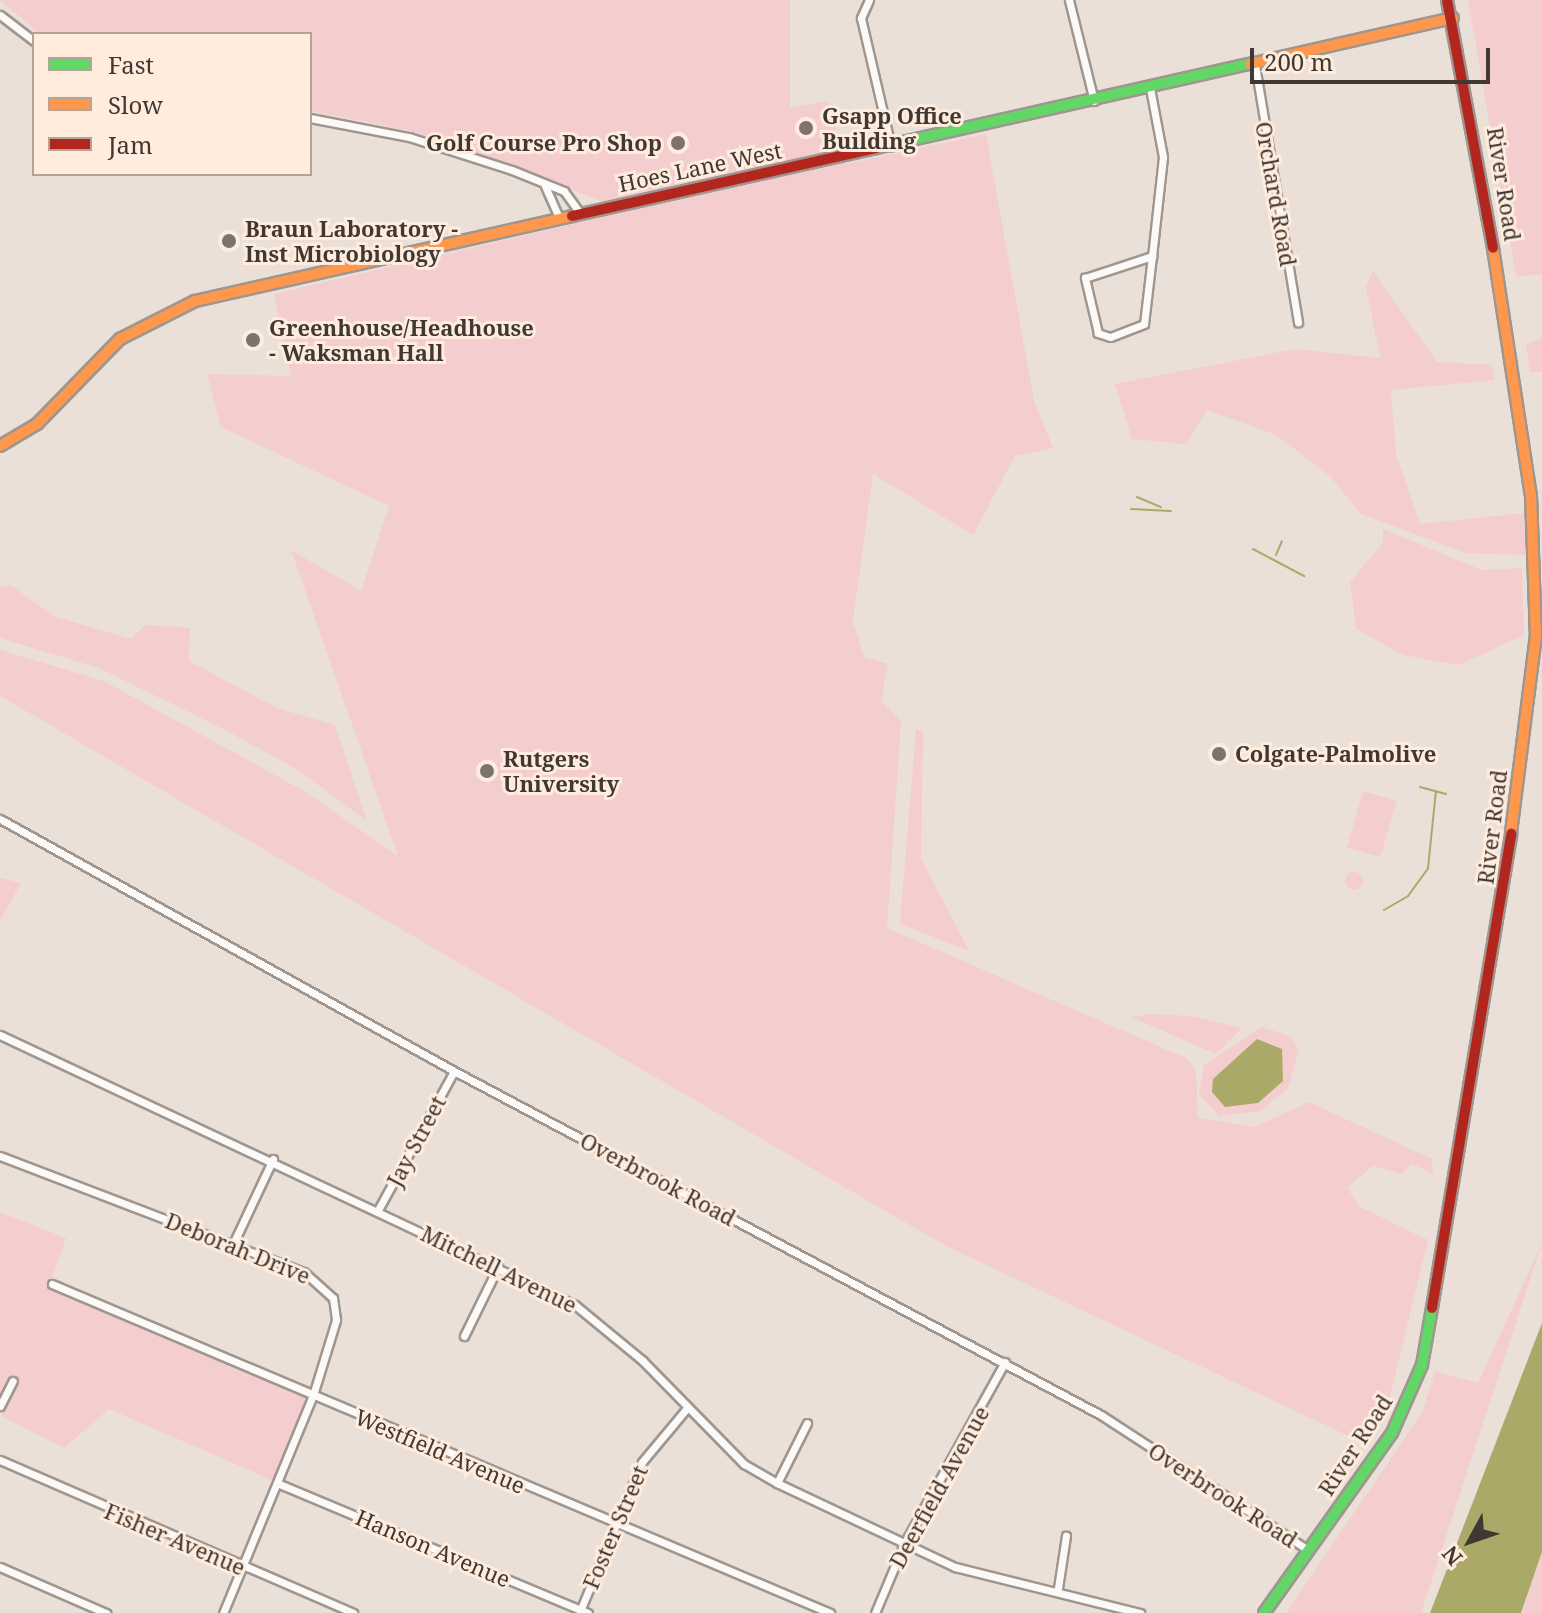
<!DOCTYPE html>
<html>
<head>
<meta charset="utf-8">
<style>
  body { margin:0 }
  #map { position:relative; width:1542px; height:1613px; overflow:hidden; background:#eae0d8; font-family:"Noto Serif",serif }
  div>[style] { position:absolute }
  [style*='--x'] { left:calc(var(--x)*1px); top:calc(var(--y)*1px); width:calc(var(--w)*1px); rotate:calc(var(--a)*1deg) }
  .green>* { inset:0; background:#f4cdce; transform-origin:0 0 }
  .round { border-radius:50% }
  .water>* { inset:0; background:#aba967 }
  .stream>* { height:2px; margin:-1px; padding:0 1px; transform-origin:1px; border-radius:1px; background:#aba967 }
  .roads { filter:drop-shadow(2px 0 #9e968f) drop-shadow(-2px 0 #9e968f) drop-shadow(0 2px #9e968f) drop-shadow(0 -2px #9e968f) }
  .street>* { height:7px; margin:-3.5px; padding:0 3.5px; transform-origin:3.5px; border-radius:3.5px; background:#fcfaf9 }
  .fast>* { height:10px; margin:-5px; padding:0 5px; transform-origin:5px; border-radius:5px; background:#63d668 }
  .slow>* { height:10px; margin:-5px; padding:0 5px; transform-origin:5px; border-radius:5px; background:#ff974d }
  .jam>* { height:10px; margin:-5px; padding:0 5px; transform-origin:5px; border-radius:5px; background:#b3261e }
  .dots>* { width:22px; height:22px; translate:-50% -50%; box-sizing:border-box; border:4px solid #ffecdd; border-radius:50% }
  span { translate:-50% -50%; white-space:nowrap; text-align:center; line-height:1.15; -webkit-text-stroke:6px #ffecdd; paint-order:stroke }
  .poi-label { font-size:22px; color:#403933; font-weight:700 }
  .left { translate:0 -50%; text-align:left }
  .right { translate:-100% -50%; text-align:right }
  .street-label { font-size:22px; color:#403933 }
  .legend { position:absolute; left:32px; top:32px; width:280px; height:144px; box-sizing:border-box; background:#ffecdd; border:2px solid #b3a499; margin:0; padding:10px 14px; list-style:none; font-size:24px; color:#403933 }
  .legend li { display:flex; align-items:center; gap:16px; height:40px }
  .legend b { width:40px; border:2px solid #b3a499 }
  .north { position:absolute; left:1430px; top:1501px; width:80px; height:80px; -webkit-text-stroke:6px #ffecdd; paint-order:stroke; rotate:230deg; font-size:22px; font-weight:700; line-height:32px; text-align:center; color:#403933 }
  .north::after { content:''; display:block; margin:auto; width:28px; height:36px; background:#403933; clip-path:polygon(50% 0,100% 100%,50% 72%,0 100%) }
  .scale { position:absolute; left:1250px; top:48px; width:240px; height:36px; box-sizing:border-box; border:4px solid #403933; border-top:0; padding-left:10px; font-size:24px; line-height:28px; white-space:nowrap; color:#403933; -webkit-text-stroke:6px #ffecdd; paint-order:stroke }
</style>
</head>
<body>
<div id="map">
  <div class="green">
    <div style="clip-path:polygon(0 0,790px 0,790px 108px,828px 101px,845px 164px,986px 134px,1034px 401px,1053px 448px,1015px 456px,973px 535px,873px 474px,853px 621px,864px 657px,888px 664px,881px 701px,901px 721px,887px 928px,1188px 1059px,1196px 1072px,1198px 1118px,1255px 1127px,1309px 1102px,1432px 1159px,1433px 1174px,1412px 1164px,1401px 1174px,1373px 1166px,1347px 1188px,1359px 1206px,1428px 1240px,1390px 1396px,1359px 1441px,944px 1245px,0 696px,0 650px,104px 681px,304px 791px,398px 856px,291px 550px,361px 591px,389px 506px,221px 427px,207px 374px,291px 376px,274px 294px,628px 211px,408px 130px,310px 111px,310px 34px,40px 34px)"></div>
    <div style="clip-path:polygon(1468px 0,1542px 0,1542px 274px,1516px 277px)"></div>
    <div style="clip-path:polygon(1373px 271px,1437px 362px,1492px 365px,1495px 380px,1391px 390px,1396px 454px,1420px 524px,1524px 513px,1527px 555px,1466px 553px,1361px 514px,1330px 476px,1276px 435px,1207px 410px,1186px 444px,1132px 439px,1115px 384px,1295px 349px,1380px 358px,1366px 287px)"></div>
    <div style="clip-path:polygon(1542px 338px,1542px 372px,1530px 372px,1526px 345px)"></div>
    <div style="clip-path:polygon(1383px 529px,1482px 570px,1522px 568px,1524px 635px,1459px 665px,1403px 655px,1356px 629px,1350px 582px,1383px 543px)"></div>
    <div style="clip-path:polygon(11px 585px,53px 616px,131px 639px,145px 625px,190px 628px,189px 661px,277px 708px,335px 725px,367px 821px,298px 770px,227px 731px,99px 668px,0 638px,0 587px)"></div>
    <div style="clip-path:polygon(916px 729px,923px 732px,921px 858px,969px 951px,900px 924px)"></div>
    <div style="left:1363px;top:791px;width:35px;height:59px;rotate:16deg"></div>
    <div class="round" style="left:1345px;top:872px;width:18px;height:18px"></div>
    <div style="clip-path:polygon(0 878px,21px 883px,0 921px)"></div>
    <div style="clip-path:polygon(1151px 1014px,1190px 1016px,1242px 1028px,1216px 1054px,1131px 1017px)"></div>
    <div style="clip-path:polygon(evenodd,1261px 1027px,1290px 1036px,1299px 1050px,1288px 1088px,1260px 1111px,1219px 1116px,1199px 1094px,1204px 1065px,1261px 1027px,1255px 1043px,1258px 1103px,1213px 1079px,1255px 1043px)"></div>
    <div style="clip-path:polygon(0 1212px,66px 1238px,51px 1282px,310px 1397px,276px 1482px,109px 1409px,64px 1448px,1px 1416px,7px 1403px,0 1399px)"></div>
    <div style="clip-path:polygon(1542px 1243px,1421px 1613px,1286px 1613px,1423px 1411px,1435px 1371px,1478px 1383px)"></div>
    <div style="clip-path:polygon(1542px 1553px,1542px 1613px,1522px 1613px)"></div>
  </div>
  <div class="water">
    <div style="clip-path:polygon(1257px 1039px,1282px 1049px,1283px 1081px,1258px 1103px,1225px 1107px,1212px 1092px,1213px 1079px)"></div>
    <div style="clip-path:polygon(1542px 1323px,1542px 1552px,1521px 1613px,1430px 1613px)"></div>
  </div>
  <div class="stream">
    <div style="--x:1137;--y:497;--w:26;--a:23"></div>
    <div style="--x:1131;--y:509;--w:40;--a:2.9"></div>
    <div style="--x:1253;--y:549;--w:58;--a:27.9"></div>
    <div style="--x:1276;--y:555;--w:15;--a:-67"></div>
    <div style="--x:1420;--y:787;--w:27;--a:15"></div>
    <div style="--x:1384;--y:910;--w:28;--a:-30"></div>
    <div style="--x:1408;--y:896;--w:34;--a:-54"></div>
    <div style="--x:1428;--y:868;--w:77;--a:-84.1"></div>
  </div>
  <div class="roads">
    <div class="street">
      <div style="--x:869;--y:0;--w:20;--a:114"></div>
      <div style="--x:861;--y:18;--w:132;--a:76.9"></div>
      <div style="--x:1069;--y:0;--w:104;--a:76.1"></div>
      <div style="--x:0;--y:15;--w:43;--a:37.4"></div>
      <div style="--x:1255;--y:65;--w:261;--a:80.5"></div>
      <div style="--x:1150;--y:88;--w:70;--a:79.3"></div>
      <div style="--x:1163;--y:157;--w:100;--a:96.3"></div>
      <div style="--x:310;--y:118;--w:101;--a:10.9"></div>
      <div style="--x:409;--y:137;--w:108;--a:17.8"></div>
      <div style="--x:512;--y:170;--w:56;--a:22"></div>
      <div style="--x:564;--y:191;--w:27;--a:54"></div>
      <div style="--x:545;--y:186;--w:34;--a:66"></div>
      <div style="--x:1152;--y:256;--w:68;--a:96.7"></div>
      <div style="--x:1144;--y:324;--w:36;--a:159"></div>
      <div style="--x:1110;--y:337;--w:13;--a:-162"></div>
      <div style="--x:1098;--y:333;--w:57;--a:-103.3"></div>
      <div style="--x:1085;--y:278;--w:71;--a:-18.2"></div>
      <div style="--x:0;--y:819;--w:519;--a:29.03"></div>
      <div style="--x:454;--y:1071;--w:733;--a:28"></div>
      <div style="--x:1101;--y:1415;--w:247;--a:33.1"></div>
      <div style="--x:0;--y:1035;--w:635;--a:25.15"></div>
      <div style="--x:575;--y:1305;--w:87;--a:39.4"></div>
      <div style="--x:642;--y:1360;--w:146;--a:45.6"></div>
      <div style="--x:744;--y:1464;--w:38;--a:30"></div>
      <div style="--x:777;--y:1483;--w:197;--a:25.3"></div>
      <div style="--x:955;--y:1567;--w:191;--a:14"></div>
      <div style="--x:0;--y:1156;--w:325;--a:20.9"></div>
      <div style="--x:304;--y:1272;--w:39;--a:42"></div>
      <div style="--x:333;--y:1298;--w:22;--a:82"></div>
      <div style="--x:336;--y:1320;--w:78;--a:107"></div>
      <div style="--x:313;--y:1395;--w:236;--a:112.4"></div>
      <div style="--x:378;--y:1210;--w:158;--a:-61.3"></div>
      <div style="--x:233;--y:1244;--w:94;--a:-64.8"></div>
      <div style="--x:52;--y:1284;--w:845;--a:22.92"></div>
      <div style="--x:464;--y:1336;--w:77;--a:-63.8"></div>
      <div style="--x:0;--y:1406;--w:28;--a:-63"></div>
      <div style="--x:0;--y:1460;--w:385;--a:23.4"></div>
      <div style="--x:277;--y:1483;--w:337;--a:22.7"></div>
      <div style="--x:777;--y:1483;--w:67;--a:-63.4"></div>
      <div style="--x:0;--y:1567;--w:116;--a:23.5"></div>
      <div style="--x:1058;--y:1588;--w:53;--a:-81.3"></div>
      <div style="--x:580;--y:1611;--w:161;--a:-67.4"></div>
      <div style="--x:642;--y:1462;--w:70;--a:-50.2"></div>
      <div style="--x:875;--y:1613;--w:75;--a:-67.2"></div>
      <div style="--x:904;--y:1544;--w:208;--a:-61"></div>
    </div>
    <div class="fast">
      <div style="--x:876;--y:148;--w:383;--a:-12.7"></div>
      <div style="--x:1264;--y:1613;--w:221;--a:-54.6"></div>
      <div style="--x:1392;--y:1433;--w:74;--a:-66.2"></div>
      <div style="--x:1422;--y:1365;--w:58;--a:-80"></div>
    </div>
    <div class="slow">
      <div style="--x:1250;--y:64;--w:208;--a:-12.8"></div>
      <div style="--x:1493;--y:248;--w:250;--a:81.3"></div>
      <div style="--x:1531;--y:495;--w:140;--a:88"></div>
      <div style="--x:1536;--y:635;--w:201;--a:97.2"></div>
      <div style="--x:0;--y:446;--w:43;--a:-30.7"></div>
      <div style="--x:37;--y:424;--w:119;--a:-45.7"></div>
      <div style="--x:120;--y:339;--w:84;--a:-26.9"></div>
      <div style="--x:195;--y:301;--w:386;--a:-12.7"></div>
    </div>
    <div class="jam">
      <div style="--x:1447;--y:0;--w:252;--a:79.5"></div>
      <div style="--x:572;--y:216;--w:312;--a:-12.6"></div>
      <div style="--x:1432;--y:1308;--w:481;--a:-80.5"></div>
    </div>
  </div>
  <div class="dots">
    <div style="left:806px;top:128px;background:#7c736d"></div>
    <div style="left:678px;top:143px;background:#7c736d"></div>
    <div style="left:229px;top:241px;background:#7c736d"></div>
    <div style="left:253px;top:340px;background:#7c736d"></div>
    <div style="left:1219px;top:754px;background:#7c736d"></div>
    <div style="left:487px;top:771px;background:#7c736d"></div>
  </div>
  <div class="poi-label">
    <span class="left" style="left:822px;top:128px">Gsapp Office<br>Building</span>
    <span class="right" style="left:662px;top:143px">Golf Course Pro Shop</span>
    <span class="left" style="left:245px;top:241px">Braun Laboratory -<br>Inst Microbiology</span>
    <span class="left" style="left:269px;top:340px">Greenhouse/Headhouse<br>- Waksman Hall</span>
    <span class="left" style="left:1235px;top:754px">Colgate-Palmolive</span>
    <span class="left" style="left:503px;top:771px">Rutgers<br>University</span>
  </div>
  <div class="street-label">
    <span style="left:700px;top:167px;rotate:-12deg">Hoes Lane West</span>
    <span style="left:1504px;top:184px;rotate:81deg">River Road</span>
    <span style="left:1276px;top:194px;rotate:80deg">Orchard Road</span>
    <span style="left:1492px;top:827px;rotate:-83deg">River Road</span>
    <span style="left:416px;top:1141px;rotate:-62deg">Jay Street</span>
    <span style="left:658px;top:1179px;rotate:28deg">Overbrook Road</span>
    <span style="left:238px;top:1248px;rotate:22deg">Deborah Drive</span>
    <span style="left:499px;top:1269px;rotate:26deg">Mitchell Avenue</span>
    <span style="left:1355px;top:1445px;rotate:-57deg">River Road</span>
    <span style="left:440px;top:1451px;rotate:23deg">Westfield Avenue</span>
    <span style="left:939px;top:1487px;rotate:-61deg">Deerfield Avenue</span>
    <span style="left:1223px;top:1495px;rotate:33deg">Overbrook Road</span>
    <span style="left:615px;top:1527px;rotate:-67deg">Foster Street</span>
    <span style="left:175px;top:1539px;rotate:23deg">Fisher Avenue</span>
    <span style="left:433px;top:1548px;rotate:23deg">Hanson Avenue</span>
  </div>
  <ul class="legend">
  <li><b style="height:10px;background:#63d668"></b>Fast</li>
  <li><b style="height:10px;background:#ff974d"></b>Slow</li>
  <li><b style="height:10px;background:#b3261e"></b>Jam</li>
  </ul>
  <div class="north">N</div>
  <div class="scale">200 m</div>
</div>
</body>
</html>
